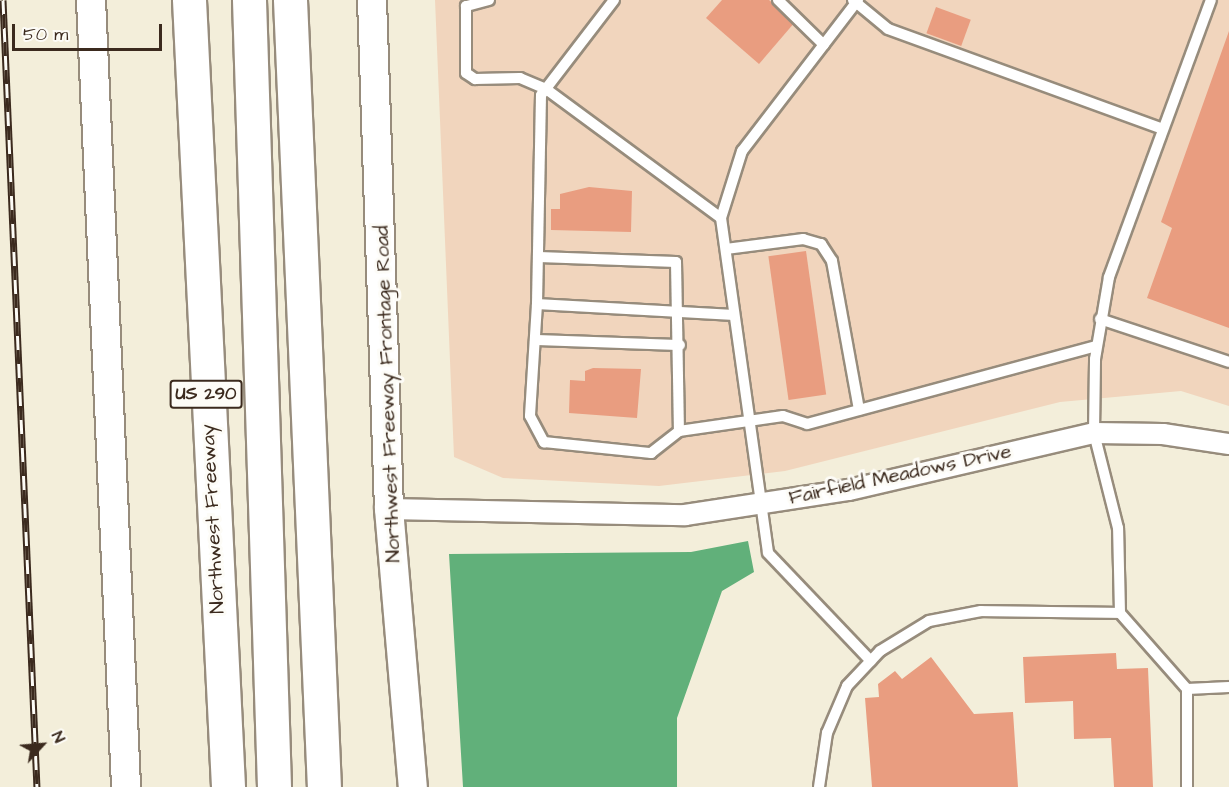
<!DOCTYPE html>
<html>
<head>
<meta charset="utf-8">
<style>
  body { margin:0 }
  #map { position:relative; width:1229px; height:787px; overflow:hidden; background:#f3eeda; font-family:"Architects Daughter",sans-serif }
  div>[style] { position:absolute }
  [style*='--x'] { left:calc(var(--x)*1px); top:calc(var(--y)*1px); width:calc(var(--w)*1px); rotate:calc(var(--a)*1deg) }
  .built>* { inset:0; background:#f1d5bd }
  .forest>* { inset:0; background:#61b07a }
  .building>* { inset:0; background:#e99d80; transform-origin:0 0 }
  .roads { filter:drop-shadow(2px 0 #978c7c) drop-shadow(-2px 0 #978c7c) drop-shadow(0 2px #978c7c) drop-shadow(0 -2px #978c7c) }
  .service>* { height:10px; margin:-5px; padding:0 5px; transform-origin:5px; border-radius:5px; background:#fff }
  .minor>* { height:20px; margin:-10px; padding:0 10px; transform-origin:10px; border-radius:10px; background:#fff }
  .secondary>* { height:28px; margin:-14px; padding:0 14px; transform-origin:14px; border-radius:14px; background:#fff }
  .motorway>* { height:33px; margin:-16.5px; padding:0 16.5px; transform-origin:16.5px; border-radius:16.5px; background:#fff }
  .rail>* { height:7px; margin-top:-3.5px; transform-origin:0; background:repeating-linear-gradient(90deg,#fdfcf7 0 14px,#3b2a1e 0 28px); box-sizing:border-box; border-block:2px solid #3b2a1e }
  span { translate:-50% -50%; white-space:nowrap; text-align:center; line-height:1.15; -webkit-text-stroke:6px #fdfcf7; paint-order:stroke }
  .shield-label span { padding:2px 4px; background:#fdfcf7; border:2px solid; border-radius:4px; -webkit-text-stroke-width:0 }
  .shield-label { font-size:18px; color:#3b2a1e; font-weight:700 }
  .street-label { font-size:20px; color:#3b2a1e }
  .north { position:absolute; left:12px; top:715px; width:60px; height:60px; -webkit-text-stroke:4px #fdfcf7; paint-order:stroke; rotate:64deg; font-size:16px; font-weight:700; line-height:24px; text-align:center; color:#3b2a1e }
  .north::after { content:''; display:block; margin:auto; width:21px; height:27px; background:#3b2a1e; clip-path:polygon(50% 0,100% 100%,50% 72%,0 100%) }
  .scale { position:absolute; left:12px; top:24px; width:150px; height:27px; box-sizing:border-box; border:3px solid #3b2a1e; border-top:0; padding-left:8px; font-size:18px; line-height:21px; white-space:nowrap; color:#3b2a1e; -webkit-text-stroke:4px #fdfcf7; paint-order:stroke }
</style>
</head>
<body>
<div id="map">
  <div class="built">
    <div style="clip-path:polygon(435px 0,1229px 0,1229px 406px,1181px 391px,1060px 402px,785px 471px,659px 486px,503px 478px,454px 457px)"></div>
  </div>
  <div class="forest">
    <div style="clip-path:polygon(748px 541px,754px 572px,722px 591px,677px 718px,677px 787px,463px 787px,449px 554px,691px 552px)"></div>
  </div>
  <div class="building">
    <div style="clip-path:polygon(722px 0,769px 0,795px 22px,759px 64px,706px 18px)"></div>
    <div style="left:936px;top:7px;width:37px;height:28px;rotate:20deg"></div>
    <div style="clip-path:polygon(1229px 31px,1229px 328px,1147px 298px,1172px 228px,1161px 222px)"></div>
    <div style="clip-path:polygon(589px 187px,632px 191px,631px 232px,551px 230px,551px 209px,560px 209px,560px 194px)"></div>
    <div style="left:806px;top:251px;width:145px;height:38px;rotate:82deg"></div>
    <div style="clip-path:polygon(593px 368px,641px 369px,637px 418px,569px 413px,570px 380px,585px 381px,585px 371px)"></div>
    <div style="clip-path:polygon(1116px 653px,1117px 669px,1148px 668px,1153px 787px,1114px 787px,1111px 738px,1074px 739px,1073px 701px,1025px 703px,1023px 657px)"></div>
    <div style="clip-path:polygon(931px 657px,974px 714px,1013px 712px,1018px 787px,872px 787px,865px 698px,879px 697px,878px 684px,895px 671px,902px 679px)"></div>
  </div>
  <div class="roads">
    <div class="service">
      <div style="--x:489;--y:0;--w:24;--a:165"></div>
      <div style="--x:466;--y:6;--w:67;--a:90"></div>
      <div style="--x:466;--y:73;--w:11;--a:34"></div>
      <div style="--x:475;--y:79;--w:45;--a:-1.3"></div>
      <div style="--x:520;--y:78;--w:28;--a:23"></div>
      <div style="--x:546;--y:89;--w:217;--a:36.4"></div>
      <div style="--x:614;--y:0;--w:120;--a:127.5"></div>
      <div style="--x:541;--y:95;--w:209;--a:91.1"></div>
      <div style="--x:537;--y:304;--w:197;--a:3.2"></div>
      <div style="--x:778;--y:0;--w:64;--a:44.4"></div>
      <div style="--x:853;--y:0;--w:45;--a:39.6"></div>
      <div style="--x:888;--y:29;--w:289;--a:20"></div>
      <div style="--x:858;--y:0;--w:190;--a:127.5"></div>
      <div style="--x:742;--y:151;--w:70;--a:107.4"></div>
      <div style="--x:721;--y:218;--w:338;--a:82"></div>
      <div style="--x:768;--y:553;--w:149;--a:46.4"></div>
      <div style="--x:726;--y:249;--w:78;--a:-7.4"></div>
      <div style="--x:803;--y:239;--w:19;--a:16"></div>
      <div style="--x:821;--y:244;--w:20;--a:57"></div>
      <div style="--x:832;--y:261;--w:151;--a:79.7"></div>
      <div style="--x:539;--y:257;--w:137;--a:2.1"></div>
      <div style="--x:676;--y:262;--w:169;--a:89"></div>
      <div style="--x:679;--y:431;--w:105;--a:-8.2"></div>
      <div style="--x:783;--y:416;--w:25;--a:18"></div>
      <div style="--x:807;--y:424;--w:299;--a:-15.1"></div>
      <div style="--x:537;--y:304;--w:112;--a:93.6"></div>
      <div style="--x:530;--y:416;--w:30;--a:62"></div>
      <div style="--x:544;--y:442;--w:108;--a:5.9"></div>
      <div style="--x:651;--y:453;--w:36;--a:-38"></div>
      <div style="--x:1100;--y:319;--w:136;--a:18.4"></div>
      <div style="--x:535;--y:340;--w:145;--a:2"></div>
      <div style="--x:1187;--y:689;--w:101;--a:-131.4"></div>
      <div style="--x:1120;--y:613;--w:85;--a:-91.3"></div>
      <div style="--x:1118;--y:528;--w:98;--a:-104.2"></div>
      <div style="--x:1094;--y:433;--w:74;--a:-89.2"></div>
      <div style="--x:1095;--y:359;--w:83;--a:-80.3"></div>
      <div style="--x:1109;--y:277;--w:295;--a:-69.8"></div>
      <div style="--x:819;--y:787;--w:55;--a:-81.6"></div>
      <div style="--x:827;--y:733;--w:51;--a:-66.9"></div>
      <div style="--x:847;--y:686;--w:48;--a:-46.7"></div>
      <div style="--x:880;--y:651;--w:57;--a:-31.5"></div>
      <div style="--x:929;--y:621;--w:53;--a:-10.9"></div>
      <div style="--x:981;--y:611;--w:139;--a:0.8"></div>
      <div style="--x:1187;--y:787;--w:98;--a:-90"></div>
      <div style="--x:1187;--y:689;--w:42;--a:-2.7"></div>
    </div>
    <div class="minor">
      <div style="--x:389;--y:509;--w:296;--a:1.2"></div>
      <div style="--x:685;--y:515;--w:166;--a:-8.7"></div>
      <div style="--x:849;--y:490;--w:252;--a:-13.1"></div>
      <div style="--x:1094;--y:433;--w:69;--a:0.8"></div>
      <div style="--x:1163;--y:434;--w:67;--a:8.6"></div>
    </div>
    <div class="secondary">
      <div style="--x:91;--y:0;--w:788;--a:87.45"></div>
      <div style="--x:372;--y:0;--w:509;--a:88.09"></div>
      <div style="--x:389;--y:509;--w:279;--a:85.1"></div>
    </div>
    <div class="motorway">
      <div style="--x:189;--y:0;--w:788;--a:87.16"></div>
      <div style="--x:249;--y:0;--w:787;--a:88.18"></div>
      <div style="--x:290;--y:0;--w:788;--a:87.53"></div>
    </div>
  </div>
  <div class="rail">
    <div style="--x:3;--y:0;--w:788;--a:87.53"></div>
  </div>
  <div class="shield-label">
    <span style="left:206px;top:394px">US 290</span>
  </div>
  <div class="street-label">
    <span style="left:388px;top:394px;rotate:-92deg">Northwest Freeway Frontage Road</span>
    <span style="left:900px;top:475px;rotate:-12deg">Fairfield Meadows Drive</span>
    <span style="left:213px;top:519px;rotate:-93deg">Northwest Freeway</span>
  </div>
  <div class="north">N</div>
  <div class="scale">50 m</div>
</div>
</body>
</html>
